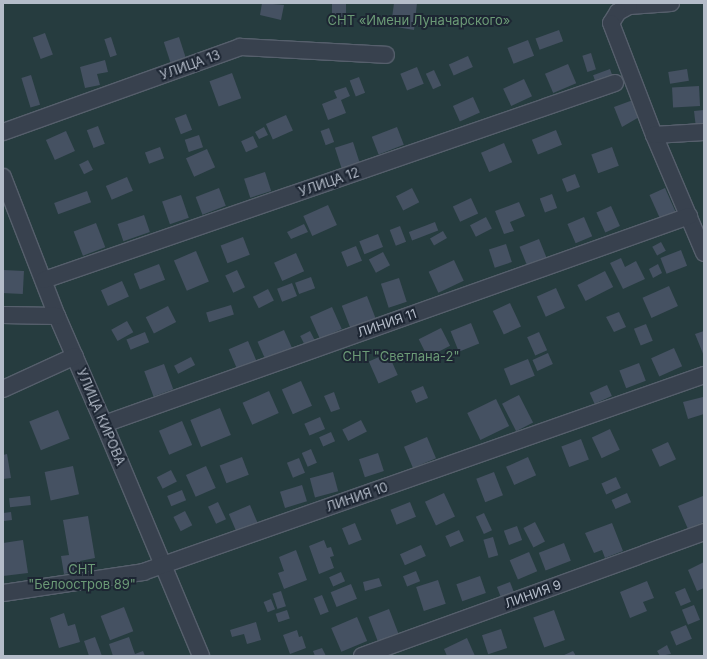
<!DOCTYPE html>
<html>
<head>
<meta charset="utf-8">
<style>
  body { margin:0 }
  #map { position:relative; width:707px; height:659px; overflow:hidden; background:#242f3e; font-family:Inter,sans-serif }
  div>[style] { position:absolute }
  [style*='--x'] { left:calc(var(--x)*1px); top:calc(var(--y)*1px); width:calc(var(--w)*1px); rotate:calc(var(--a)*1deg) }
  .green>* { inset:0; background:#263c3f; transform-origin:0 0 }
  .building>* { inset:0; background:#455162; transform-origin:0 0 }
  .roads { filter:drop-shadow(1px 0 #565f6c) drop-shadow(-1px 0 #565f6c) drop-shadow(0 1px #565f6c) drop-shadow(0 -1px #565f6c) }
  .street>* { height:16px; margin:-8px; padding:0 8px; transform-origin:8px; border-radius:8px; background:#38414e }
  span { translate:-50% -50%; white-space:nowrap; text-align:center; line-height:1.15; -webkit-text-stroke:4px #1d2633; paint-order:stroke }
  .park-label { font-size:13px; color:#6b9a76 }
  .street-label { font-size:13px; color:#b4bcc9 }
  .frame { position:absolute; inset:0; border:4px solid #b4bcc9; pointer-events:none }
</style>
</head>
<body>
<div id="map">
  <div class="green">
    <div style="left:3px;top:3px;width:701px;height:653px"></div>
  </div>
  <div class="building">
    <div style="clip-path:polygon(262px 3px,284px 5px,281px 20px,260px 15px)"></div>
    <div style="left:332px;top:3px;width:14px;height:21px"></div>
    <div style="clip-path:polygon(394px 3px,417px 3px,414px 30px,391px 26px)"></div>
    <div style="left:559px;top:30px;width:12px;height:25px;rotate:70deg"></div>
    <div style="left:45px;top:33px;width:23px;height:13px;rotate:70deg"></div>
    <div style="left:111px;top:37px;width:19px;height:7px;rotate:72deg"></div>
    <div style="left:179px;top:37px;width:23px;height:16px;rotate:72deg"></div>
    <div style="left:528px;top:40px;width:17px;height:22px;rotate:69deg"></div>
    <div style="left:591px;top:53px;width:17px;height:9px;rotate:73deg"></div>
    <div style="left:468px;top:56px;width:12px;height:21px;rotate:66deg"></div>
    <div style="clip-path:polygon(105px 60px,108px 72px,97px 74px,100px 85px,85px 88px,80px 67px)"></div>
    <div style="left:568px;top:64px;width:21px;height:25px;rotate:67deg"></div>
    <div style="left:417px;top:67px;width:18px;height:18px;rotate:68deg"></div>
    <div style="left:610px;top:69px;width:12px;height:18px;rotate:70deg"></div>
    <div style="left:687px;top:69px;width:12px;height:19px;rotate:81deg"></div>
    <div style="left:434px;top:70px;width:17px;height:9px;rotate:65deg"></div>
    <div style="left:232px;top:73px;width:27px;height:24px;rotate:70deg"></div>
    <div style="left:31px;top:75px;width:31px;height:10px;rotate:73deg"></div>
    <div style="left:359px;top:77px;width:17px;height:10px;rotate:69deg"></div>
    <div style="left:524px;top:79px;width:19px;height:23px;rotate:65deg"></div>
    <div style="left:699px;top:86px;width:20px;height:27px;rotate:87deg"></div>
    <div style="clip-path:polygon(346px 87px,350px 96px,341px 100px,346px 113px,328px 120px,322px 104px,337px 98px,334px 91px)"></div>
    <div style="left:473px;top:97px;width:17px;height:22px;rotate:66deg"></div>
    <div style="clip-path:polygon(633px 100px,641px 116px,622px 127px,614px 107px)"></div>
    <div style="clip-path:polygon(704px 110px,704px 127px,696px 128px,694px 111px)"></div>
    <div style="left:186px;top:114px;width:17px;height:12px;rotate:69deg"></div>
    <div style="left:286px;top:115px;width:17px;height:22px;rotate:66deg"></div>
    <div style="left:98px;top:126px;width:19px;height:12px;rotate:69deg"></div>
    <div style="clip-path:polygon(264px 127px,268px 135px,259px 139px,255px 132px)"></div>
    <div style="left:397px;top:127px;width:19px;height:27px;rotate:69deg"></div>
    <div style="left:329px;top:128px;width:15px;height:9px;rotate:70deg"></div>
    <div style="left:556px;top:130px;width:16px;height:26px;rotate:68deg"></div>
    <div style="left:66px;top:131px;width:22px;height:22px;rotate:66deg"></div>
    <div style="left:199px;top:135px;width:13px;height:15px;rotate:72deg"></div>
    <div style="left:253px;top:136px;width:12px;height:13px;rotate:66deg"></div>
    <div style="left:353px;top:142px;width:22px;height:19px;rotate:72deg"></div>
    <div style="left:504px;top:143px;width:21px;height:25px;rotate:67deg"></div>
    <div style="left:160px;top:147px;width:12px;height:16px;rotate:70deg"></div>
    <div style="left:612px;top:147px;width:20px;height:22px;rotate:70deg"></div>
    <div style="left:207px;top:149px;width:20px;height:23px;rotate:66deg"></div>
    <div style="left:88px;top:160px;width:11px;height:10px;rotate:63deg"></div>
    <div style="left:265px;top:172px;width:20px;height:22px;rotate:72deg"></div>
    <div style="left:575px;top:174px;width:14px;height:14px;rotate:69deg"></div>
    <div style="left:127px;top:177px;width:15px;height:23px;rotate:67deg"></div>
    <div style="left:219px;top:188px;width:19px;height:25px;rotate:69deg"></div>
    <div style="left:412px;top:188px;width:16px;height:18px;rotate:63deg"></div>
    <div style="left:665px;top:188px;width:30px;height:17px;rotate:66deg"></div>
    <div style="left:87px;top:191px;width:12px;height:35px;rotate:70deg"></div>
    <div style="left:552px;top:194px;width:15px;height:13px;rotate:70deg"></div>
    <div style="left:181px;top:195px;width:24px;height:20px;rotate:71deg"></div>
    <div style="left:471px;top:198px;width:17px;height:20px;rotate:65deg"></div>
    <div style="clip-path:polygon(519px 202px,525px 216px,510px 222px,514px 231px,504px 234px,495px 211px)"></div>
    <div style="left:328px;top:205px;width:22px;height:27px;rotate:66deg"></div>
    <div style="left:611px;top:206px;width:22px;height:16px;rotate:66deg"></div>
    <div style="left:144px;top:215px;width:18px;height:28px;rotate:71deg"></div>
    <div style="left:486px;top:217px;width:13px;height:18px;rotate:63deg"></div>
    <div style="left:584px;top:217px;width:21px;height:18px;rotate:67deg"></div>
    <div style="left:435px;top:222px;width:9px;height:28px;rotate:69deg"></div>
    <div style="left:96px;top:223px;width:26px;height:24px;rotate:69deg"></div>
    <div style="clip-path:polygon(304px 224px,308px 232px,291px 239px,287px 232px)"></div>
    <div style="left:400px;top:226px;width:17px;height:11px;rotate:69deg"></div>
    <div style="left:443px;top:231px;width:8px;height:15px;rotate:60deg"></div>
    <div style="left:378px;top:234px;width:14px;height:20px;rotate:69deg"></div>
    <div style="left:243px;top:237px;width:19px;height:24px;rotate:69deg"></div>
    <div style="left:539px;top:239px;width:22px;height:21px;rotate:68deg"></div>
    <div style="left:661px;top:242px;width:10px;height:10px;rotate:61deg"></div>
    <div style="left:506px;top:244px;width:19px;height:18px;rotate:72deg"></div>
    <div style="left:356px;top:246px;width:16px;height:16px;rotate:68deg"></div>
    <div style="left:681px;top:250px;width:17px;height:22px;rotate:69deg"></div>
    <div style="left:196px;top:251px;width:33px;height:24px;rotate:67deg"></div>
    <div style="left:383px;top:252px;width:15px;height:16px;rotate:62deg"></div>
    <div style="left:296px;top:253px;width:20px;height:24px;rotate:66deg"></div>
    <div style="clip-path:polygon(621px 258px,625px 267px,636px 261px,645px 279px,623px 289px,610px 263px)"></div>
    <div style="left:454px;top:260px;width:23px;height:28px;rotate:65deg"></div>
    <div style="left:159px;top:264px;width:17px;height:27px;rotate:69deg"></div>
    <div style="clip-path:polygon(658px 264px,662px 273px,653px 278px,649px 269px)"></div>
    <div style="left:3px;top:270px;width:21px;height:23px;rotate:3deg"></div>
    <div style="left:237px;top:270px;width:19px;height:13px;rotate:65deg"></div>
    <div style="left:605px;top:271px;width:18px;height:31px;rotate:63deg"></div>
    <div style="left:311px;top:277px;width:12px;height:17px;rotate:70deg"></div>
    <div style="left:399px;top:278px;width:25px;height:19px;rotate:72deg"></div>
    <div style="left:122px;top:281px;width:17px;height:23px;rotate:66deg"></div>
    <div style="left:292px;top:283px;width:14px;height:16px;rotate:69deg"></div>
    <div style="left:669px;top:286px;width:22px;height:29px;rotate:66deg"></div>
    <div style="left:556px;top:288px;width:22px;height:21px;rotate:66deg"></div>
    <div style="left:268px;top:289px;width:13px;height:17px;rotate:63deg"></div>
    <div style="left:367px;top:296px;width:25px;height:27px;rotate:69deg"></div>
    <div style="left:510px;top:303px;width:26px;height:19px;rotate:65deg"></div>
    <div style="left:231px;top:305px;width:10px;height:26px;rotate:73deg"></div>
    <div style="left:168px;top:306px;width:18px;height:25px;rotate:63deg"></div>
    <div style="left:332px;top:307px;width:24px;height:24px;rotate:66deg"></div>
    <div style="clip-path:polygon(619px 312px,626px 327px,614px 332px,606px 317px)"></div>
    <div style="left:127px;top:321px;width:13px;height:18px;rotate:61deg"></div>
    <div style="left:471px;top:323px;width:22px;height:22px;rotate:68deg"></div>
    <div style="left:646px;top:324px;width:18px;height:13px;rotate:68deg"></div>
    <div style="left:441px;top:328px;width:20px;height:25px;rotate:63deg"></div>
    <div style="left:284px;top:330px;width:20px;height:29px;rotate:66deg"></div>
    <div style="left:310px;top:331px;width:13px;height:11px;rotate:63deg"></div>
    <div style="clip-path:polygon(704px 331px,704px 356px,695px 334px)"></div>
    <div style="left:145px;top:332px;width:11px;height:20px;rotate:68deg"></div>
    <div style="left:539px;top:332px;width:20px;height:13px;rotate:66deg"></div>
    <div style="left:248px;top:341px;width:21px;height:21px;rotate:67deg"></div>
    <div style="left:674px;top:348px;width:20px;height:25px;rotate:66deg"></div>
    <div style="left:388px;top:353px;width:24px;height:21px;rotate:66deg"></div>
    <div style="left:548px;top:353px;width:12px;height:17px;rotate:66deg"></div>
    <div style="left:191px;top:357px;width:9px;height:19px;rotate:63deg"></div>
    <div style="left:528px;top:359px;width:18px;height:26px;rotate:68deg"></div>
    <div style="left:639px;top:363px;width:19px;height:21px;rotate:69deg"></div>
    <div style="left:164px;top:364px;width:27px;height:21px;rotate:70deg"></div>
    <div style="left:301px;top:381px;width:27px;height:21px;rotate:66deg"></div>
    <div style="left:607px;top:385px;width:12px;height:19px;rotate:66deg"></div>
    <div style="left:423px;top:386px;width:13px;height:13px;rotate:67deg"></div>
    <div style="left:269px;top:391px;width:24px;height:29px;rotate:66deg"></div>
    <div style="clip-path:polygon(334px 392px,340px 409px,331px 412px,324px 396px)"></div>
    <div style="left:519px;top:395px;width:31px;height:19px;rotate:63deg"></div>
    <div style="clip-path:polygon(703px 397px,704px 414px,688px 419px,683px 402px)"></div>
    <div style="left:496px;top:399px;width:30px;height:32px;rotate:64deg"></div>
    <div style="left:220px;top:408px;width:29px;height:32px;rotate:68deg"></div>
    <div style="left:58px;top:410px;width:31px;height:31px;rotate:68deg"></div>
    <div style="left:320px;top:417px;width:13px;height:17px;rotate:67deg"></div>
    <div style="left:361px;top:420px;width:13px;height:21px;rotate:63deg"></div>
    <div style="left:182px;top:421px;width:26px;height:25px;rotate:67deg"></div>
    <div style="left:610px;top:429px;width:23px;height:20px;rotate:65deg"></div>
    <div style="left:331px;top:432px;width:10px;height:13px;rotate:66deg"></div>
    <div style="left:427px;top:437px;width:23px;height:25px;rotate:67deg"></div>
    <div style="left:581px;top:439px;width:22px;height:21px;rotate:69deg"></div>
    <div style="left:668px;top:442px;width:19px;height:18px;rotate:65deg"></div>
    <div style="left:311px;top:449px;width:15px;height:10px;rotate:67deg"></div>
    <div style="left:378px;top:453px;width:19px;height:20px;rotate:72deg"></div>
    <div style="clip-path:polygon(7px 454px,11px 478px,3px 479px,3px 455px)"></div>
    <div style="left:242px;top:457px;width:19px;height:24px;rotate:69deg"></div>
    <div style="left:528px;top:457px;width:20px;height:24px;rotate:66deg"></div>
    <div style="left:299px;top:458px;width:16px;height:13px;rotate:68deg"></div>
    <div style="left:73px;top:466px;width:29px;height:29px;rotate:78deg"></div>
    <div style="left:206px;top:466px;width:24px;height:22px;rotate:66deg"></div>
    <div style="left:171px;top:470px;width:13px;height:16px;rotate:63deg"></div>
    <div style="left:333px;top:472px;width:20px;height:24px;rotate:75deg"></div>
    <div style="left:494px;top:472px;width:25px;height:19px;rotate:69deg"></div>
    <div style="left:616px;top:477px;width:12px;height:16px;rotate:66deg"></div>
    <div style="left:302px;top:485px;width:17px;height:23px;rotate:73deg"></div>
    <div style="left:182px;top:490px;width:11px;height:16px;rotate:68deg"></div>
    <div style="left:444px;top:493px;width:26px;height:21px;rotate:65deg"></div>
    <div style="left:627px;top:493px;width:10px;height:17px;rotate:66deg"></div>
    <div style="left:30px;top:496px;width:9px;height:21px;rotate:84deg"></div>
    <div style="clip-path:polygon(703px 496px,704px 522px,688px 529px,678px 506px)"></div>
    <div style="left:218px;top:502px;width:19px;height:11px;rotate:65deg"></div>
    <div style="left:410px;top:502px;width:16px;height:21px;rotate:68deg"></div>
    <div style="left:250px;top:505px;width:21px;height:23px;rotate:67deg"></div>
    <div style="left:185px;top:511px;width:16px;height:13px;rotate:63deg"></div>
    <div style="left:11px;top:512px;width:8px;height:8px;rotate:83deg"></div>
    <div style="left:484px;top:513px;width:19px;height:9px;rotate:65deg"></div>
    <div style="clip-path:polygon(88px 516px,95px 558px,80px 561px,82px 571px,64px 574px,61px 556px,69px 555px,63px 520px)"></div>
    <div style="left:535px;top:522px;width:22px;height:13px;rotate:63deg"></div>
    <div style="left:355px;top:523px;width:18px;height:14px;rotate:68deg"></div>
    <div style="clip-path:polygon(612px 523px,623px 551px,605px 558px,602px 550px,594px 553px,585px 533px)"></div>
    <div style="left:517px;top:526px;width:15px;height:14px;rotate:70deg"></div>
    <div style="left:459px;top:530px;width:12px;height:15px;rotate:66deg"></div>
    <div style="left:493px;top:537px;width:19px;height:10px;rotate:74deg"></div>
    <div style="clip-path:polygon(23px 540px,28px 573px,3px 576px,3px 543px)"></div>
    <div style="clip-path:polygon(324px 540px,327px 548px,331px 547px,334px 556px,330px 557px,334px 568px,319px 574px,309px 546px)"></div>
    <div style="left:564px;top:543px;width:19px;height:27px;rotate:69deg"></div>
    <div style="left:421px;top:545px;width:12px;height:23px;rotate:66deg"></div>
    <div style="clip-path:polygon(296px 550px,307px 580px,284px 589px,278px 573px,284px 571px,279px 557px)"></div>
    <div style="left:529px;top:552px;width:21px;height:21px;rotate:67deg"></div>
    <div style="clip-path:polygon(704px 562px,704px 588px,697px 591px,688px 570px)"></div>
    <div style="left:416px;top:571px;width:11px;height:14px;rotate:68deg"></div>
    <div style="left:341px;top:572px;width:10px;height:13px;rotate:66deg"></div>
    <div style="left:480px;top:576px;width:18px;height:25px;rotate:71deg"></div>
    <div style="clip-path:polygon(379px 578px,382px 586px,365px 591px,363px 582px)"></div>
    <div style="left:438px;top:580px;width:25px;height:23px;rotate:72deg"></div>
    <div style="clip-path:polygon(647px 581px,654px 598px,643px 602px,647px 611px,630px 618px,620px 592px)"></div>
    <div style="left:510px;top:582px;width:14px;height:14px;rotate:69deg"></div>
    <div style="left:351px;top:584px;width:16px;height:22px;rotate:68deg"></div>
    <div style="left:685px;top:588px;width:15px;height:11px;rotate:67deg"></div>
    <div style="left:281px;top:591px;width:16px;height:9px;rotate:72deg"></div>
    <div style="left:322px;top:595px;width:18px;height:9px;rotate:68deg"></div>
    <div style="left:271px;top:599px;width:11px;height:8px;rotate:68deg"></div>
    <div style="left:694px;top:605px;width:16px;height:13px;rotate:68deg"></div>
    <div style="left:124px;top:607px;width:26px;height:25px;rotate:69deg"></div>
    <div style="left:389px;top:609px;width:26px;height:22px;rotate:69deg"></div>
    <div style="left:287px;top:610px;width:9px;height:12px;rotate:72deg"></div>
    <div style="left:554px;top:610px;width:32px;height:22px;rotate:70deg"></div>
    <div style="clip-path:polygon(64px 613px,68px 626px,75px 624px,80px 642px,59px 648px,50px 618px)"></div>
    <div style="left:357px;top:617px;width:26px;height:28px;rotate:67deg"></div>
    <div style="clip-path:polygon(256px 622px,261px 640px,247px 644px,244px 634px,232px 637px,230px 630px)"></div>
    <div style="left:686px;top:625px;width:15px;height:17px;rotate:67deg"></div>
    <div style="left:501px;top:629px;width:20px;height:20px;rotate:72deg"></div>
    <div style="clip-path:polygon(297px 630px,299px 637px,302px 636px,306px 648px,290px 654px,283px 635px)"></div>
    <div style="clip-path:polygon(95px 637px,102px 656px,89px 656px,84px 641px)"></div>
    <div style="clip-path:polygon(129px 637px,135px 654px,143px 651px,145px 656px,113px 656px,109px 644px)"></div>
    <div style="clip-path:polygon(467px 638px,475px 656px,447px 656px,444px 649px)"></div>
    <div style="clip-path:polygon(667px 645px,671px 654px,660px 656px,657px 651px)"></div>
    <div style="clip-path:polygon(322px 648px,326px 656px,315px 656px,313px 651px)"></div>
    <div style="clip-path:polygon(573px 651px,576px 656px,562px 656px)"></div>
  </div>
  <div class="roads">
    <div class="street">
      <div style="--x:671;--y:3;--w:42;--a:175.9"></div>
      <div style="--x:629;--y:6;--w:13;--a:151"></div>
      <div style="--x:618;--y:12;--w:13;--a:122"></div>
      <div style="--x:611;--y:23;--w:120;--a:69"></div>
      <div style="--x:654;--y:135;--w:128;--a:67"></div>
      <div style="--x:3;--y:132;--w:252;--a:-19.7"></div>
      <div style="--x:240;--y:47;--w:146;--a:3.1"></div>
      <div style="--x:654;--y:135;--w:50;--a:-3.4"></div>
      <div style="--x:3;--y:177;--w:149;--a:68.8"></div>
      <div style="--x:57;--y:316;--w:118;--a:66.5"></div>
      <div style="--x:104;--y:424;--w:251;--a:67.3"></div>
      <div style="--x:44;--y:280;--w:604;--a:-19.03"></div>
      <div style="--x:3;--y:315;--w:54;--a:1.1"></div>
      <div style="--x:3;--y:389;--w:79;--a:-24.6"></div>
      <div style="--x:104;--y:424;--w:621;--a:-19.57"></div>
      <div style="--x:3;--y:593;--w:142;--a:-8.5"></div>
      <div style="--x:143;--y:572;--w:595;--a:-19.35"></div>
      <div style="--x:362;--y:656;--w:364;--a:-19.9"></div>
    </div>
  </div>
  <div class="park-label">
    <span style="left:419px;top:20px">СНТ «Имени Луначарского»</span>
    <span style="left:401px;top:356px">СНТ "Светлана-2"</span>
    <span style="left:82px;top:577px">СНТ<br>"Белоостров 89"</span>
  </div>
  <div class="street-label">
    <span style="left:190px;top:65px;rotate:-20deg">УЛИЦА 13</span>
    <span style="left:329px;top:182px;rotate:-19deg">УЛИЦА 12</span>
    <span style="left:387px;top:323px;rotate:-19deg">ЛИНИЯ 11</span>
    <span style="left:101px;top:417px;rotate:67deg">УЛИЦА КИРОВА</span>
    <span style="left:357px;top:497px;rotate:-19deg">ЛИНИЯ 10</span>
    <span style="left:533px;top:594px;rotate:-20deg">ЛИНИЯ 9</span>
  </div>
  <div class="frame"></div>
</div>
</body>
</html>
